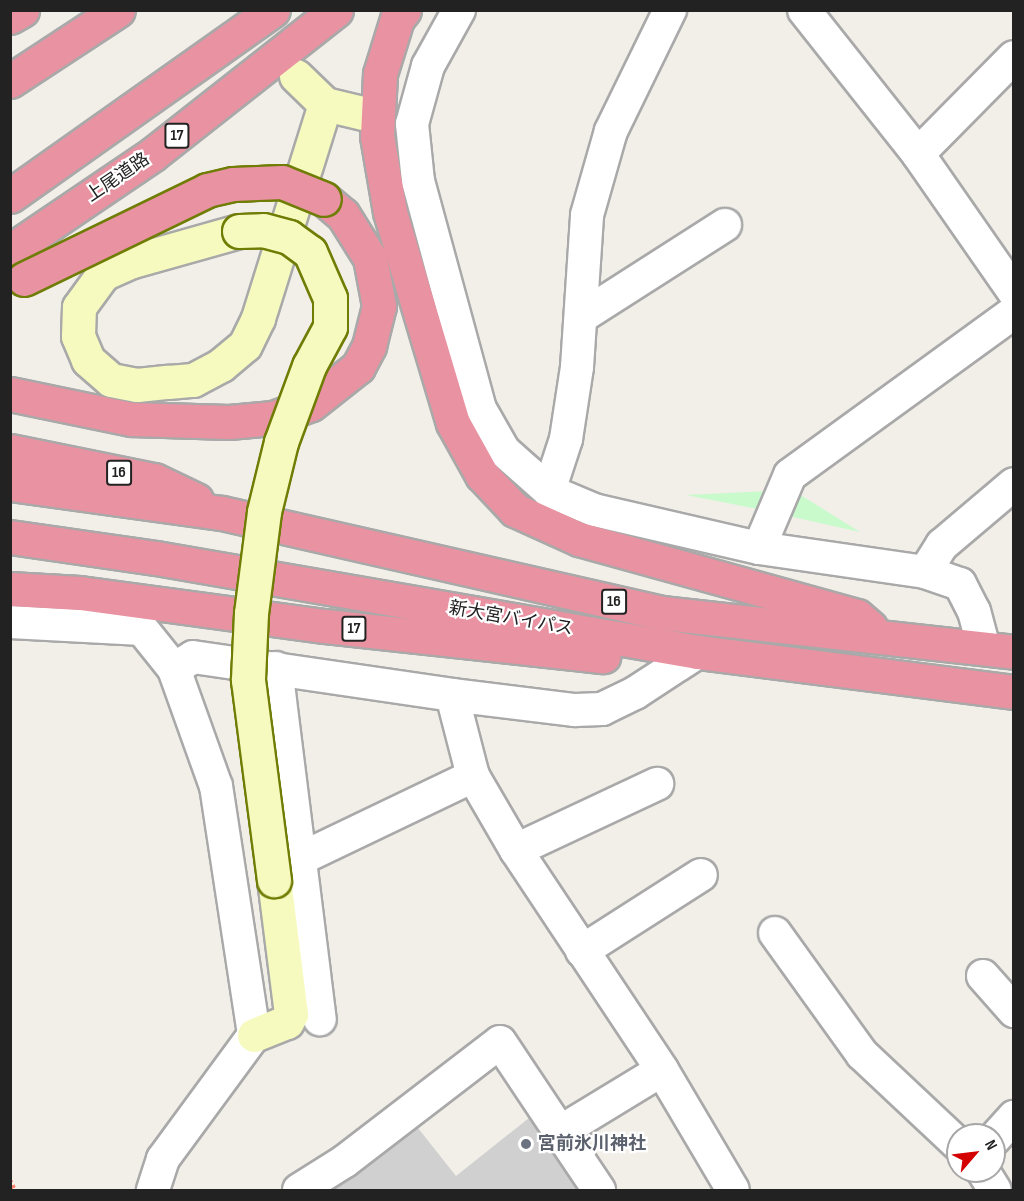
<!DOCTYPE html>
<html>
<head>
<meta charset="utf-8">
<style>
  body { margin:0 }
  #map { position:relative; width:1024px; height:1201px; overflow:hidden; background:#f2efe9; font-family:"Sofia Sans Condensed","Noto Sans JP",sans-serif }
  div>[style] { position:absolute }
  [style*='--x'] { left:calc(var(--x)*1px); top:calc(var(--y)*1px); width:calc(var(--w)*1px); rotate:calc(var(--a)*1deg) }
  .religious>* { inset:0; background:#d0d0d0 }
  .park>* { inset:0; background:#c8facc }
  .path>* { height:4px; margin-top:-2px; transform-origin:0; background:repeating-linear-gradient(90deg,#fa8072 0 3px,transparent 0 6px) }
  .roads { filter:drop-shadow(2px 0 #a9a9a9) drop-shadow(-2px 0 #a9a9a9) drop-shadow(0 2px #a9a9a9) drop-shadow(0 -2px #a9a9a9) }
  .street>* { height:32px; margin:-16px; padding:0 16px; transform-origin:16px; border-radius:16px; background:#fff }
  .secondary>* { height:33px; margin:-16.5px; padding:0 16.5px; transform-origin:16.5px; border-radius:16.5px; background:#f7fabf }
  .highway>* { height:33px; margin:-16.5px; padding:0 16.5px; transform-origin:16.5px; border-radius:16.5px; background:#e892a2 }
  .bridges { filter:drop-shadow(2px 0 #707d05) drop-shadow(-2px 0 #707d05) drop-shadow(0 2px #707d05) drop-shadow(0 -2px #707d05) }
  .secondary-bridge>* { height:33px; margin:-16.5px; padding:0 16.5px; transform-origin:16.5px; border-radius:16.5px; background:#f7fabf }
  .highway-bridge>* { height:33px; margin:-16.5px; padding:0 16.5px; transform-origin:16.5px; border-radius:16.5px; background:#e892a2 }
  .dots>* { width:16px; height:16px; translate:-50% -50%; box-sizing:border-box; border:3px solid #fff; border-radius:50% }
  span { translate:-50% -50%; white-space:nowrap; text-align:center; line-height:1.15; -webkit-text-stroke:4.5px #fff; paint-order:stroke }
  .shield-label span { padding:2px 4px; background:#fff; border:2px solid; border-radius:4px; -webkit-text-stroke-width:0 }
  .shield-label { font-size:16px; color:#222; font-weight:700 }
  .street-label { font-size:18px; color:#222 }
  .worship-label { font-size:18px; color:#5b616d; font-weight:700 }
  .left { translate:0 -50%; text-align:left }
  .frame { position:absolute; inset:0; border:12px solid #222; pointer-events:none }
  .north { position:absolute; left:946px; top:1123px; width:60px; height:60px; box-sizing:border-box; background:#fff; border:2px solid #a7a7a7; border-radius:50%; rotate:62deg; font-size:16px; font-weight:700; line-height:24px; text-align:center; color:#222 }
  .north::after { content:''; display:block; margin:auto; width:21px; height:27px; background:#d40000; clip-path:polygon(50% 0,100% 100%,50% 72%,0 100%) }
</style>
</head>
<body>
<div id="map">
  <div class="religious">
    <div style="clip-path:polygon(534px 1114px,586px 1190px,316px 1190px,414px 1123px,456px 1176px)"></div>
  </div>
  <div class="park">
    <div style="clip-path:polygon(767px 491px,763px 510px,686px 495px)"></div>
    <div style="clip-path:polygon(794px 491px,860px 532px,784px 515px)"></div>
  </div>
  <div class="path">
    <div style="--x:10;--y:1180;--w:11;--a:63"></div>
  </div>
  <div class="roads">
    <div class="street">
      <div style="--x:459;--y:10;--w:64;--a:119"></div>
      <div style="--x:428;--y:66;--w:60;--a:105.4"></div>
      <div style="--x:412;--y:124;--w:57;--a:84"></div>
      <div style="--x:418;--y:181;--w:236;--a:74.8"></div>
      <div style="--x:480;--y:409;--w:48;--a:60.3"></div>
      <div style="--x:504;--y:451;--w:60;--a:41.6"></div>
      <div style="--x:549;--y:491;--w:49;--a:22.9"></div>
      <div style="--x:594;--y:510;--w:169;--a:13"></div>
      <div style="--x:759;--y:548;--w:168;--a:8.2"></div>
      <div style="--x:925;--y:572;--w:37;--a:19"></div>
      <div style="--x:960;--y:584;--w:30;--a:63"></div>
      <div style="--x:974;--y:611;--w:39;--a:75"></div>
      <div style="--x:804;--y:10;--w:184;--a:51.6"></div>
      <div style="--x:918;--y:154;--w:168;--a:55.2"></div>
      <div style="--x:918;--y:154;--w:136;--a:-45.3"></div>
      <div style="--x:581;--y:317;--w:171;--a:-32.6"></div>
      <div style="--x:549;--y:491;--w:55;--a:-71.9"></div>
      <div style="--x:566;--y:439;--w:73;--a:-81.3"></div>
      <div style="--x:577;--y:367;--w:152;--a:-86.2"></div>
      <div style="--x:587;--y:215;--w:87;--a:-74.1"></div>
      <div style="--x:611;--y:131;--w:135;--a:-64"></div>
      <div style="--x:759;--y:548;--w:79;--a:-67"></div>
      <div style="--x:790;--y:475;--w:277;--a:-36"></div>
      <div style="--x:925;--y:572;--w:32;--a:-58"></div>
      <div style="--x:942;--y:545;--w:94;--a:-40.3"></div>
      <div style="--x:10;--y:622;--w:132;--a:3"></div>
      <div style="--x:142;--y:629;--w:51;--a:51.3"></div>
      <div style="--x:174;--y:669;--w:124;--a:70.3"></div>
      <div style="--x:216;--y:786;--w:252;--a:81.3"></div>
      <div style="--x:254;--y:1035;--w:154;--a:126.3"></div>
      <div style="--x:163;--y:1159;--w:33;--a:108"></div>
      <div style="--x:276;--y:668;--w:354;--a:82.9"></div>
      <div style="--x:174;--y:669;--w:22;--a:-32"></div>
      <div style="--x:193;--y:657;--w:262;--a:8.3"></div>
      <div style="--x:452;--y:695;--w:124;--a:7"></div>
      <div style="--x:575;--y:710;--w:27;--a:-2"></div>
      <div style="--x:602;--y:709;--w:37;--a:-26"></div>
      <div style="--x:635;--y:693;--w:75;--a:-33.1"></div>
      <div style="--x:452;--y:695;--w:84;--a:75.5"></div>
      <div style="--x:473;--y:776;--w:86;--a:59.8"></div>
      <div style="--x:516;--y:850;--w:264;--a:56.4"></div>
      <div style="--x:662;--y:1070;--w:139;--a:59.4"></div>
      <div style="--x:516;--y:850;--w:156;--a:-25.1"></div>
      <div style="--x:300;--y:859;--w:192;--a:-25.6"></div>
      <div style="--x:775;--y:933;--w:149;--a:54.3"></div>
      <div style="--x:862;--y:1054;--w:132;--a:43.2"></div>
      <div style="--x:582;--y:951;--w:141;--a:-32.6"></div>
      <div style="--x:983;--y:976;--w:47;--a:48.5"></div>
      <div style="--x:560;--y:1132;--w:70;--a:56.1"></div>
      <div style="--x:994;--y:1139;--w:30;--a:-48"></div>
      <div style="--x:983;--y:1171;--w:22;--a:58"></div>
      <div style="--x:299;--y:1190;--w:54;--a:-32.2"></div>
      <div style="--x:345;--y:1161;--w:195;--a:-37.5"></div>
      <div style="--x:500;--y:1042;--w:108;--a:56.3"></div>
      <div style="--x:560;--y:1132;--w:119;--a:-31.3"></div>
    </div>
    <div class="secondary">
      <div style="--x:296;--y:76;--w:40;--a:44"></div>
      <div style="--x:325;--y:104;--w:43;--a:13.4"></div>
      <div style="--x:239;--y:231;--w:111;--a:164.3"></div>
      <div style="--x:132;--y:261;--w:32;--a:156"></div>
      <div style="--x:103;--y:274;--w:41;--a:126"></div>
      <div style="--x:79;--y:307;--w:29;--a:92"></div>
      <div style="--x:78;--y:336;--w:26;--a:67"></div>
      <div style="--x:88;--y:360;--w:30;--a:41"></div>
      <div style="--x:111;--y:380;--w:26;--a:11"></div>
      <div style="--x:137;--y:385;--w:31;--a:-6"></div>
      <div style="--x:168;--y:382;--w:25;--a:-5"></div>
      <div style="--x:193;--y:380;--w:32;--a:-28"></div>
      <div style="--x:221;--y:365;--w:31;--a:-40"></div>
      <div style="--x:245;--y:345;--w:30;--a:-64"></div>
      <div style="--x:258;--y:318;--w:224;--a:-72.6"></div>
      <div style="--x:254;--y:1035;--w:35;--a:-22"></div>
      <div style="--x:287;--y:1022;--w:9;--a:-63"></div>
      <div style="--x:291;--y:1014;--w:135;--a:-97.2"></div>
    </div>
    <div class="highway">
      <div style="--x:404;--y:10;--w:11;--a:128"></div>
      <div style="--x:397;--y:19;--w:58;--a:107.2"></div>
      <div style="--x:380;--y:74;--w:62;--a:92.8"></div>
      <div style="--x:377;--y:136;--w:77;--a:80.3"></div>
      <div style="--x:390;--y:212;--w:220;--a:73.4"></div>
      <div style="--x:453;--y:423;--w:60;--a:60.9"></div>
      <div style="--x:482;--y:475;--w:48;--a:46.7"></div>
      <div style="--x:515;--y:510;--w:70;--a:24.4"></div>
      <div style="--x:579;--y:539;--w:288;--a:15.5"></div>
      <div style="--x:857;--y:616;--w:18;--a:41"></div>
      <div style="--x:10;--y:17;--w:14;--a:-30"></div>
      <div style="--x:10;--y:81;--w:129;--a:-33.3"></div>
      <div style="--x:10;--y:196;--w:322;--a:-35.3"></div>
      <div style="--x:10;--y:251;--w:173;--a:-34.1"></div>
      <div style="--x:153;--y:154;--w:233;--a:-38.2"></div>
      <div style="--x:10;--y:394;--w:124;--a:11.7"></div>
      <div style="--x:131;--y:419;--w:98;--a:1.8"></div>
      <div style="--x:229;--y:422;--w:44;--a:-5.2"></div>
      <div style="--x:273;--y:418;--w:40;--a:-20.2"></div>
      <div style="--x:311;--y:404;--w:60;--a:-38.2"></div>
      <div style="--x:358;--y:367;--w:24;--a:-62"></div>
      <div style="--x:369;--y:346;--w:41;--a:-76"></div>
      <div style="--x:379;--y:306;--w:49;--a:-100.6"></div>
      <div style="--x:370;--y:258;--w:51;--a:-122.1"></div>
      <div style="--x:343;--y:215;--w:25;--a:-140"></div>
      <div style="--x:10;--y:451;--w:147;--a:11.4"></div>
      <div style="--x:154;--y:480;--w:47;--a:25.5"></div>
      <div style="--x:10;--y:484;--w:214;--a:7.8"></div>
      <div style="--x:222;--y:513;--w:451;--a:12.8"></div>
      <div style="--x:662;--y:613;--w:354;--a:6.3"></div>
      <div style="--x:10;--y:537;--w:148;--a:8.2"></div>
      <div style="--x:156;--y:558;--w:550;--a:9.84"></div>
      <div style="--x:698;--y:652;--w:319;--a:7.2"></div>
      <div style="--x:10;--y:589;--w:70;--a:3.3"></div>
      <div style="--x:80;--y:593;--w:247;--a:7.7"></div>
      <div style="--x:325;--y:626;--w:280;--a:6.2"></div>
    </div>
  </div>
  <div class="bridges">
    <div class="secondary-bridge">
      <div style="--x:239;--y:231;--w:24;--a:-2"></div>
      <div style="--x:263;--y:230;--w:27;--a:15"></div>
      <div style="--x:289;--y:237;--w:26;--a:36"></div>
      <div style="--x:310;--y:252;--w:50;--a:66.5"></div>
      <div style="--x:330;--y:298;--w:29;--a:90"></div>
      <div style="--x:330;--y:327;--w:44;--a:118.3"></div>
      <div style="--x:309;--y:366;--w:81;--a:110.2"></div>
      <div style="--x:281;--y:442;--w:72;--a:103.7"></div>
      <div style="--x:264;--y:512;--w:102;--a:97.3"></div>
      <div style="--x:251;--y:613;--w:67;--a:92.6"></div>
      <div style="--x:248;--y:680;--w:202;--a:82.6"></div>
    </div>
    <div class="highway-bridge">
      <div style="--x:24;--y:279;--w:203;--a:-25.9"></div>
      <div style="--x:207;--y:190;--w:27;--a:-13"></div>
      <div style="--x:233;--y:184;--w:49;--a:-2.3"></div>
      <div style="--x:282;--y:182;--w:45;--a:22"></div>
    </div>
  </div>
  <div class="dots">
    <div style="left:526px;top:1144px;background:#6b7280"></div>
  </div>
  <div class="shield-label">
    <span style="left:177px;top:136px">17</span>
    <span style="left:119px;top:473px">16</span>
    <span style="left:614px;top:602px">16</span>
    <span style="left:354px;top:629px">17</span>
  </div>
  <div class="street-label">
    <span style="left:118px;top:178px;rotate:-34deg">上尾道路</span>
    <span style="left:511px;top:619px;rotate:10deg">新大宮バイパス</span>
  </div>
  <div class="worship-label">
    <span class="left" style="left:538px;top:1144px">宮前氷川神社</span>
  </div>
  <div class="frame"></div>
  <div class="north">N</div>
</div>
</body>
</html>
